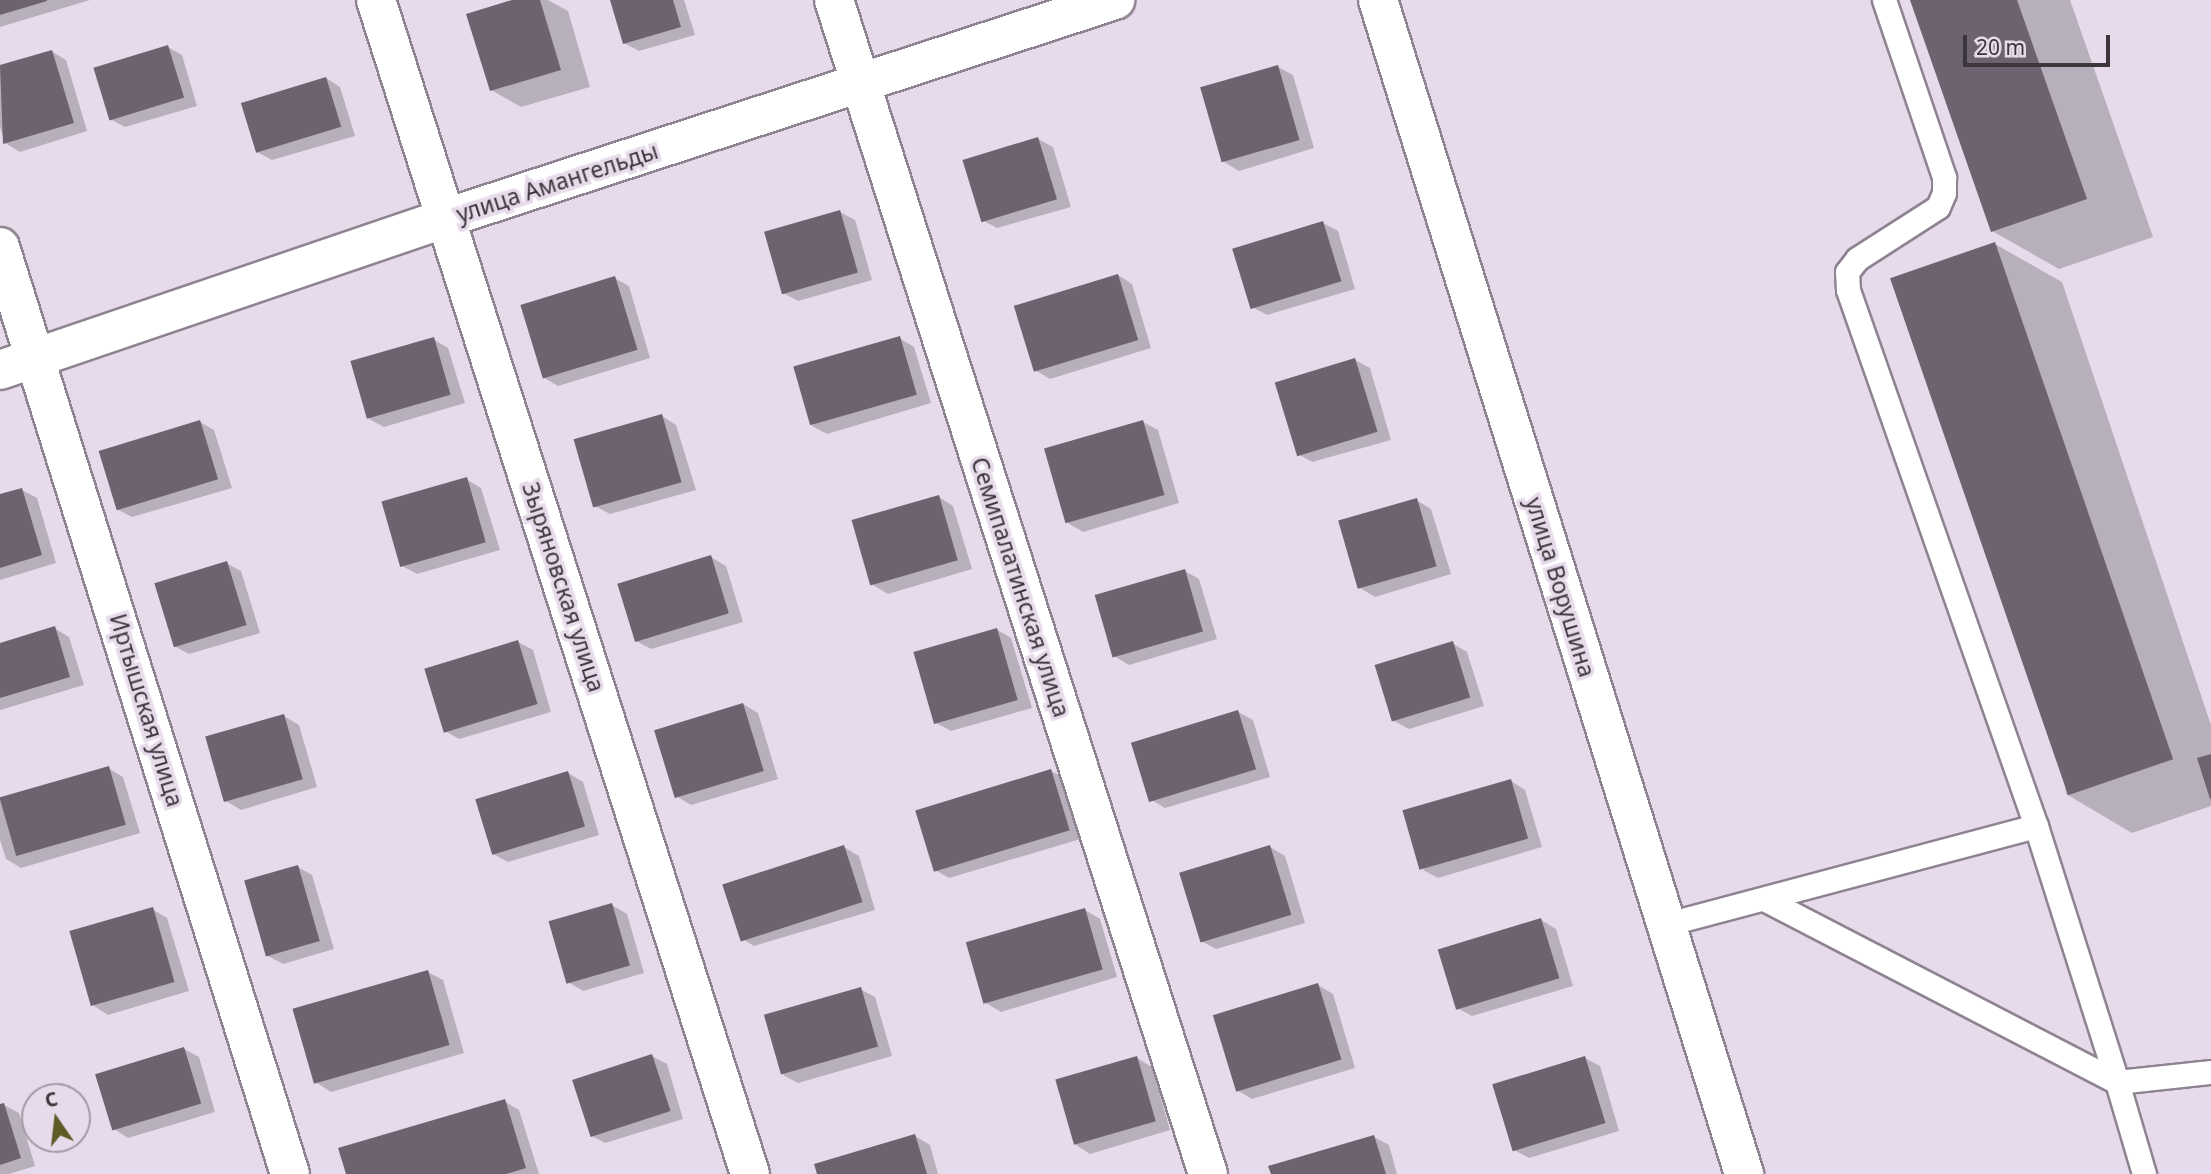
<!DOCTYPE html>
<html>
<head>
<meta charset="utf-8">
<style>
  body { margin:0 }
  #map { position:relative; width:2211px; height:1174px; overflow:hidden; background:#e7dbeb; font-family:"Noto Sans",sans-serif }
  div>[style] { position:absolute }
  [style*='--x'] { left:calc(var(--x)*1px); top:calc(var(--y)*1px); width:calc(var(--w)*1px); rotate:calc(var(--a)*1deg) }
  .shadow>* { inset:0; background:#0003 }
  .building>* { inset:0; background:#6d6370; transform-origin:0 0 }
  .roads { filter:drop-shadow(2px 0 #8e8391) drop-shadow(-2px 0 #8e8391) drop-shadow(0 2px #8e8391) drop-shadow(0 -2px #8e8391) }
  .service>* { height:23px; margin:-11.5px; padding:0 11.5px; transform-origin:11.5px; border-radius:11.5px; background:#fff }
  .minor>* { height:38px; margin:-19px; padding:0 19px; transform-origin:19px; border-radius:19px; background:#fff }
  .tertiary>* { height:38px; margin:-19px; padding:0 19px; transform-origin:19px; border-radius:19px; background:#fff }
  span { translate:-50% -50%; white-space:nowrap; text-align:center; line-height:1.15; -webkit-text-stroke:7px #e7dbeb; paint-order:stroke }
  .street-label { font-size:23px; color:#3b363c }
  .north { position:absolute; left:21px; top:1083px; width:70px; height:70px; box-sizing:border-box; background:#e7dbeb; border:2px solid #a299a5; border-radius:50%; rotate:346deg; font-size:19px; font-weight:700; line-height:28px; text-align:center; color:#3b363c }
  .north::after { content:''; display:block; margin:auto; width:24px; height:32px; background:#5f5a26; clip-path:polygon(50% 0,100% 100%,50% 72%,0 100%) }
  .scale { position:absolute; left:1963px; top:35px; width:147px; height:32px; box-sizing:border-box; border:4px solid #3b363c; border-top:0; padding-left:9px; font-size:21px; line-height:24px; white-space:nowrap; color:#3b363c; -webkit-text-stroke:5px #e7dbeb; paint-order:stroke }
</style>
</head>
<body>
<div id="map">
  <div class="shadow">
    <div style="clip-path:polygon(0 0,90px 0,0 27px)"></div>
    <div style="clip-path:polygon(518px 0,548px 0,568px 11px,590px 87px,521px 107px,491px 90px)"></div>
    <div style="clip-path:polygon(612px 0,684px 0,695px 35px,639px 51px,624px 43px)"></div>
    <div style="clip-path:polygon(1912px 0,2070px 0,2153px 237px,2059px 269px,1992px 231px)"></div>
    <div style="clip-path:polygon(168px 47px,182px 55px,197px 106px,125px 127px,110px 119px)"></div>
    <div style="clip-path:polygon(51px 51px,66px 60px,87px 131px,20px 152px,5px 143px,0 127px,0 67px)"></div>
    <div style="clip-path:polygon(1278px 67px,1293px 75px,1314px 148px,1239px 171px,1224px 162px)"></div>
    <div style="clip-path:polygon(326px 78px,340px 87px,355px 136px,272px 160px,257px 152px)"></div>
    <div style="clip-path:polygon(1038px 139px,1053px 147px,1071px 207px,997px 228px,982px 220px)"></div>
    <div style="clip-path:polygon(840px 212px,855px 220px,872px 280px,798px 301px,783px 293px)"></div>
    <div style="clip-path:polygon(1323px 223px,1338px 231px,1355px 289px,1267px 315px,1252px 307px)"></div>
    <div style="clip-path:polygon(1995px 244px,2062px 282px,2211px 725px,2211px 806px,2132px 833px,2066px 794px)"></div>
    <div style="clip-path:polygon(1118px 275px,1132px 284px,1151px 348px,1050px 379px,1035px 370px)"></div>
    <div style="clip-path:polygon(614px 278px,629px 286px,650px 358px,558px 386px,543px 377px)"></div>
    <div style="clip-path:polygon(899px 338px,914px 347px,931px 403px,827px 434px,812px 426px)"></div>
    <div style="clip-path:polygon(433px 339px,448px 348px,465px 403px,384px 427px,369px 419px)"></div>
    <div style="clip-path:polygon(1355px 360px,1370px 368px,1391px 440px,1312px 462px,1298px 454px)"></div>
    <div style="clip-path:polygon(662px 416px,676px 425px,696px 490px,610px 514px,595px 506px)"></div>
    <div style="clip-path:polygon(200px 422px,214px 430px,232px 488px,132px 517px,117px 509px)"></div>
    <div style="clip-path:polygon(1143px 422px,1158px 430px,1179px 503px,1083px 532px,1068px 523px)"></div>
    <div style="clip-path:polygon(466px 479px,481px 488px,500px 550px,417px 574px,402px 566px)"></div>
    <div style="clip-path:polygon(22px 490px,37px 498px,56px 563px,0 580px,0 496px)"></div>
    <div style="clip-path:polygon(939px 497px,953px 506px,972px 569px,888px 594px,873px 585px)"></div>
    <div style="clip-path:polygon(1416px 500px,1431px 509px,1451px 574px,1375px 597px,1360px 588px)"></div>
    <div style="clip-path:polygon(711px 557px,726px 566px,743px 622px,651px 649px,636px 641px)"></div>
    <div style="clip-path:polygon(226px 563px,241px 571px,260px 633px,189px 654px,174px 646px)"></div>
    <div style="clip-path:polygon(1185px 571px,1199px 579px,1217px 639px,1129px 665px,1114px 656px)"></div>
    <div style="clip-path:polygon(54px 628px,69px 637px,84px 685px,0 710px,0 644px)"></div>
    <div style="clip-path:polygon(996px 629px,1011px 638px,1032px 708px,951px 731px,936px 723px)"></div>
    <div style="clip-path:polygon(518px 642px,533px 650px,551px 712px,459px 739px,445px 731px)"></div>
    <div style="clip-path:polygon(1452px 643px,1467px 652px,1484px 706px,1409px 729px,1394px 721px)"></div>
    <div style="clip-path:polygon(743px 704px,758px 713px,778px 779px,691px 805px,676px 796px)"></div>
    <div style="clip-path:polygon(1238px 712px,1253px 720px,1270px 777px,1165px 808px,1150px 799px)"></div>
    <div style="clip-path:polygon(284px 716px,299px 725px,317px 787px,241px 810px,226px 801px)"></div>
    <div style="clip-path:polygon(108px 768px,123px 777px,140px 833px,21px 868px,6px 859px,0 840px,0 801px)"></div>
    <div style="clip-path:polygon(1051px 771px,1066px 779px,1084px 838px,949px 878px,935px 870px)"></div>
    <div style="clip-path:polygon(568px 773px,583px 782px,599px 835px,508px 862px,493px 854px)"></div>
    <div style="clip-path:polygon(1511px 781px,1525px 790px,1542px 847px,1438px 878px,1423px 870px)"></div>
    <div style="clip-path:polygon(844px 847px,859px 856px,875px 910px,754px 946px,739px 937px)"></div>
    <div style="clip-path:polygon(1270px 847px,1285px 856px,1305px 923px,1216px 949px,1201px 941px)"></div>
    <div style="clip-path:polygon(298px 867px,312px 875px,334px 949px,283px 964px,268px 956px)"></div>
    <div style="clip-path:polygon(612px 905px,627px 914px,644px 973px,583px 991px,568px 982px)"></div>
    <div style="clip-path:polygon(152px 909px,167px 918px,189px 991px,108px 1015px,94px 1006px)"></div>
    <div style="clip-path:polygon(1085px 910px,1100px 919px,1117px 977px,1001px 1012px,986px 1003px)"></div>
    <div style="clip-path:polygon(1541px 920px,1556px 929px,1573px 986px,1472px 1016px,1457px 1008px)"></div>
    <div style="clip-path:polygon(428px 972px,443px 980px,464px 1053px,331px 1092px,317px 1083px)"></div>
    <div style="clip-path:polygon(1318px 985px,1333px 994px,1355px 1068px,1252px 1099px,1237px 1090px)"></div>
    <div style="clip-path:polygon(860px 989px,875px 997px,892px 1056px,798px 1083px,783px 1075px)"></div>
    <div style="clip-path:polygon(184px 1049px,199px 1057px,215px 1112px,128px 1138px,114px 1129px)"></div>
    <div style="clip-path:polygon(652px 1056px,667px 1064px,683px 1119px,605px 1143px,590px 1135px)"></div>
    <div style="clip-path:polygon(1137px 1058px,1152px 1067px,1170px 1130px,1090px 1154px,1076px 1145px)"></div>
    <div style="clip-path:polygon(1585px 1058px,1600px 1066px,1619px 1131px,1529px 1158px,1514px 1150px)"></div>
    <div style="clip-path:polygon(504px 1101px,519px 1110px,539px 1174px,348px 1174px)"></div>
    <div style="clip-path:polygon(4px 1105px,19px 1113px,35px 1166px,9px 1174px,0 1174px,0 1106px)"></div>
    <div style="clip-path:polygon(915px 1136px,930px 1145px,938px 1174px,819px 1174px)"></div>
    <div style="clip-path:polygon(1374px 1137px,1389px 1145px,1397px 1174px,1273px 1174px)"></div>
  </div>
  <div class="building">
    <div style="clip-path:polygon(0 0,47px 0,47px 1px,0 15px)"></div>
    <div style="clip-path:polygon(512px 0,540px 0,561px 70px,490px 91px,466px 14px)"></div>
    <div style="clip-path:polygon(610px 0,673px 0,681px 27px,623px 44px)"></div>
    <div style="clip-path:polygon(1910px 0,2017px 0,2087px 199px,1991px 232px)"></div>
    <div style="left:168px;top:45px;width:55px;height:78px;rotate:73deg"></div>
    <div style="clip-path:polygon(52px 50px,74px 123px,3px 144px,0 65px)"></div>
    <div style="left:1278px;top:65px;width:78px;height:81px;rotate:74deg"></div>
    <div style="left:326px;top:77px;width:52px;height:89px;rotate:73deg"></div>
    <div style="left:1038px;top:137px;width:65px;height:79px;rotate:73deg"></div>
    <div style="left:840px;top:210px;width:65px;height:79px;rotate:74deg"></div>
    <div style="left:1323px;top:221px;width:63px;height:95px;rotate:73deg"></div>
    <div style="left:1995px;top:242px;width:547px;height:111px;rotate:71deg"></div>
    <div style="left:1118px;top:274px;width:69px;height:109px;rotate:73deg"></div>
    <div style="left:615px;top:276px;width:77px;height:99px;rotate:73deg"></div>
    <div style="left:900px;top:336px;width:61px;height:111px;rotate:74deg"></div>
    <div style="left:434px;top:337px;width:60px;height:87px;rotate:74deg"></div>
    <div style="left:1355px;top:358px;width:77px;height:84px;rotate:73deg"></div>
    <div style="left:662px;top:414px;width:71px;height:92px;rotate:74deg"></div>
    <div style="left:200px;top:420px;width:62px;height:106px;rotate:73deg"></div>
    <div style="left:1143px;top:420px;width:78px;height:103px;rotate:74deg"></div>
    <div style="left:467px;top:477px;width:68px;height:89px;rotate:74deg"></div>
    <div style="clip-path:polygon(22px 488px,42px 555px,0 568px,0 494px)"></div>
    <div style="left:939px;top:495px;width:68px;height:91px;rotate:74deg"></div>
    <div style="left:1417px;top:498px;width:71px;height:82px;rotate:74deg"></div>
    <div style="left:711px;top:555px;width:61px;height:98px;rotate:73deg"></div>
    <div style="left:227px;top:561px;width:67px;height:76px;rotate:73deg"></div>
    <div style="left:1185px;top:569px;width:65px;height:94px;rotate:74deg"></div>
    <div style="clip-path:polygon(55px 626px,70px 677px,0 698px,0 643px)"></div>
    <div style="left:997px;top:628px;width:75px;height:87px;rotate:74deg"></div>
    <div style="left:518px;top:640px;width:67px;height:98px;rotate:73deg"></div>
    <div style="left:1453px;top:641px;width:59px;height:82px;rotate:73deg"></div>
    <div style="left:743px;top:703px;width:71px;height:93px;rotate:73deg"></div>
    <div style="left:1238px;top:710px;width:62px;height:112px;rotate:73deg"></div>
    <div style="left:284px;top:714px;width:68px;height:82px;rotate:74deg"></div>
    <div style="clip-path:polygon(2211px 754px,2211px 799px,2210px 799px,2197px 758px)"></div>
    <div style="left:109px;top:766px;width:61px;height:114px;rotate:74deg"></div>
    <div style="left:1051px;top:769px;width:64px;height:142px;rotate:73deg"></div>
    <div style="left:568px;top:771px;width:58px;height:97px;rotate:73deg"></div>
    <div style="left:1511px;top:779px;width:62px;height:113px;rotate:74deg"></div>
    <div style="left:844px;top:845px;width:60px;height:128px;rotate:72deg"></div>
    <div style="left:1270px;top:845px;width:73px;height:95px;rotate:73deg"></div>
    <div style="left:298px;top:865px;width:79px;height:56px;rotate:74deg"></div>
    <div style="left:612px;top:903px;width:65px;height:66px;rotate:74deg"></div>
    <div style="left:153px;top:907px;width:78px;height:87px;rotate:74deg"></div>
    <div style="left:1085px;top:908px;width:64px;height:124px;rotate:74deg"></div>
    <div style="left:1541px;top:918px;width:63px;height:108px;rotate:73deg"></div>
    <div style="left:428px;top:970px;width:78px;height:141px;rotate:74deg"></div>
    <div style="left:1318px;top:983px;width:80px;height:110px;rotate:73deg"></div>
    <div style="left:861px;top:987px;width:62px;height:101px;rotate:74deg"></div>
    <div style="left:184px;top:1047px;width:59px;height:93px;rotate:73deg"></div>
    <div style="left:652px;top:1054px;width:60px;height:84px;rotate:72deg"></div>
    <div style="left:1137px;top:1056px;width:68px;height:85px;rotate:74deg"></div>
    <div style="left:1585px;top:1056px;width:70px;height:97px;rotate:73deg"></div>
    <div style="clip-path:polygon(505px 1099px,526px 1168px,506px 1174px,346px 1174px,338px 1148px)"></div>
    <div style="clip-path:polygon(4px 1103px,21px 1158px,0 1165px,0 1104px)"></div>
    <div style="clip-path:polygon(915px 1134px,927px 1174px,817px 1174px,814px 1164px)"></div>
    <div style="clip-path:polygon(1374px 1135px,1386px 1174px,1271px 1174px,1268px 1166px)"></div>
  </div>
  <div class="roads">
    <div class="service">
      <div style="--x:2036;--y:826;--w:269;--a:72.4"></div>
      <div style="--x:2117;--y:1082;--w:95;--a:-6.1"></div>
      <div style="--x:1766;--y:900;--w:395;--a:27.4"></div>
      <div style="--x:2117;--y:1082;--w:96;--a:73.6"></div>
      <div style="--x:1667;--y:924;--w:382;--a:-14.9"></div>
      <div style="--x:2036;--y:826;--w:568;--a:-109.33"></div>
      <div style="--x:1848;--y:290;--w:18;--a:-93"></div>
      <div style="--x:1847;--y:272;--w:16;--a:-52"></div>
      <div style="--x:1857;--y:259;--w:96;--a:-32.7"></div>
      <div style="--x:1938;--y:207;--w:15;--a:-67"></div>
      <div style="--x:1944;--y:193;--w:16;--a:-90"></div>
      <div style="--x:1944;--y:177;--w:187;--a:-108.7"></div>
    </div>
    <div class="minor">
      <div style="--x:376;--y:0;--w:1232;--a:72.33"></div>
      <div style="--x:834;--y:0;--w:1232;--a:72.33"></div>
      <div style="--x:0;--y:247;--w:971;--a:72.63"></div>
    </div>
    <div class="tertiary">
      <div style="--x:1378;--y:0;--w:1230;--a:72.68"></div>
      <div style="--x:0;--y:370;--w:471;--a:-18.8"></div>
      <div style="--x:446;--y:218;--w:704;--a:-18.05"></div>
    </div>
  </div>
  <div class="street-label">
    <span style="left:557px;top:182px;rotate:-18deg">улица Амангельды</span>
    <span style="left:564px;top:587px;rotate:72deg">Зыряновская улица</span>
    <span style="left:1021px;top:587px;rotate:72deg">Семипалатинская улица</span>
    <span style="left:1561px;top:587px;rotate:73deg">улица Ворушина</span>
    <span style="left:147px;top:710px;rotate:73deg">Иртышская улица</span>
  </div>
  <div class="north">С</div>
  <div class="scale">20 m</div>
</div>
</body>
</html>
